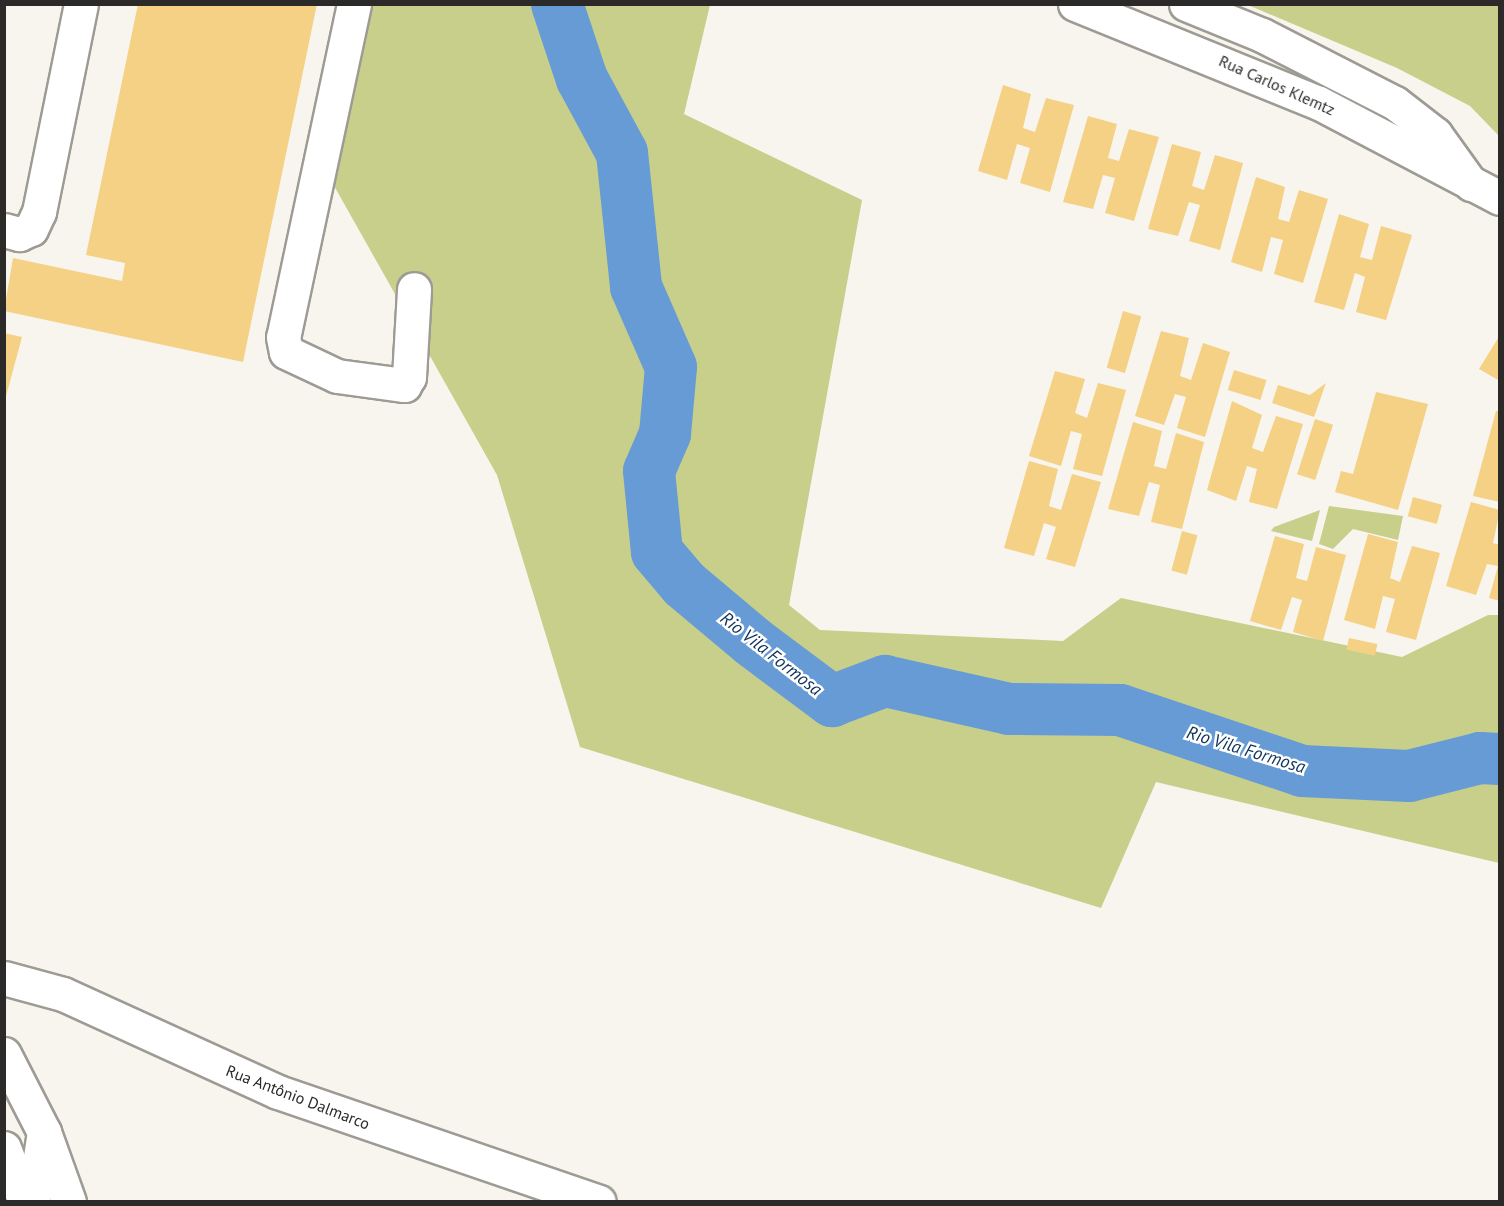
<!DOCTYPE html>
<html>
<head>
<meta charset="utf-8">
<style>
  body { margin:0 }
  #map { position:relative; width:1504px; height:1206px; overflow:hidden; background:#f8f5ef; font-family:"PT Sans",sans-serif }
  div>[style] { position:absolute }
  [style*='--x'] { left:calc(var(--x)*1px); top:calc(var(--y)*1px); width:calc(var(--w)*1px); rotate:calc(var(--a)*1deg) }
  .green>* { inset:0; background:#c7cf8b }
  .river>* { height:52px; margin:-26px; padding:0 26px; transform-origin:26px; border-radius:26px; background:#679bd5 }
  .building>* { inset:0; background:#f4d185; transform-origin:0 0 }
  .roads { filter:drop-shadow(2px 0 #9d9b94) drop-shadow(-2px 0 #9d9b94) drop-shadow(0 2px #9d9b94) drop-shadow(0 -2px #9d9b94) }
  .minor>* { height:33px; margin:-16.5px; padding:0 16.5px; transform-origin:16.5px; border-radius:16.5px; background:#fff }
  .major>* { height:33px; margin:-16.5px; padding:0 16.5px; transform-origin:16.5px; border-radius:16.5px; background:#fff }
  span { translate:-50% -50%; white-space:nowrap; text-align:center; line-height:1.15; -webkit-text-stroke:5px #fff; paint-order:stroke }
  .street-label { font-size:16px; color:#2b2a28 }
  .water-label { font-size:18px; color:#0e3359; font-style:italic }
  .frame { position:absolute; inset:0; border:6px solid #2b2a28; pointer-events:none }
</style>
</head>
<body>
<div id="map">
  <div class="green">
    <div style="clip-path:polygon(368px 5px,710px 5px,684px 114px,862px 200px,789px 605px,820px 630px,1063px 641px,1121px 598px,1402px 657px,1488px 615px,1499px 615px,1499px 863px,1156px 782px,1101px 908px,580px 747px,497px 475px,333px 184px)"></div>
    <div style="clip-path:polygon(1248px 5px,1499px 5px,1499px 136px,1470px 106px,1397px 68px)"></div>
    <div style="clip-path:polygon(1329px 506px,1403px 516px,1398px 540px,1353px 529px,1333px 549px,1319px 544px)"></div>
    <div style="clip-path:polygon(1320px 510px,1312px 541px,1271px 531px,1274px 527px)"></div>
  </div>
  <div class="river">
    <div style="--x:557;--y:4;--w:79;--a:71.6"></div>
    <div style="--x:582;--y:79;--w:84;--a:61.6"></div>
    <div style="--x:622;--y:153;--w:135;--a:84"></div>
    <div style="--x:636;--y:287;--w:87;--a:66.4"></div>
    <div style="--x:671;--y:367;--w:67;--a:95.1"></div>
    <div style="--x:665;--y:434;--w:40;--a:113.4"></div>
    <div style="--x:649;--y:471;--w:81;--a:84.4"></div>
    <div style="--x:657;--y:552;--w:42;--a:49.8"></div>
    <div style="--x:684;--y:584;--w:90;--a:40"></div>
    <div style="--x:753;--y:642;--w:99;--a:36.8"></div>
    <div style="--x:832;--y:701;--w:57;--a:-20.7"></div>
    <div style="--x:885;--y:681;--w:127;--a:12.7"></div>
    <div style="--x:1009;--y:709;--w:111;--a:0.5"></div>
    <div style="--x:1120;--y:710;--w:192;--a:18.5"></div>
    <div style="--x:1302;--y:771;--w:107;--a:2.7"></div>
    <div style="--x:1409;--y:776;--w:73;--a:-14.2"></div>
    <div style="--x:1480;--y:758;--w:20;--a:3"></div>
  </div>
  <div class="building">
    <div style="clip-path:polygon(138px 4px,317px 4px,243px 362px,4px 311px,13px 258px,122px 281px,125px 263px,86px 255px)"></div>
    <div style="clip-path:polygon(1003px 85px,1031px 94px,1023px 128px,1035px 132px,1046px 98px,1074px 105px,1050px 192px,1020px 183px,1030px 148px,1017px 144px,1007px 180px,978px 171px)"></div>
    <div style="clip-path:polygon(1088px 116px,1117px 124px,1108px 158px,1119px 161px,1129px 129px,1159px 137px,1134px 221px,1105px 213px,1115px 178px,1103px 175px,1093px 209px,1063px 202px)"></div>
    <div style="clip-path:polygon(1172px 144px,1201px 152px,1192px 186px,1204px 190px,1215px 155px,1243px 163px,1220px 250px,1189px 241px,1200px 205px,1189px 202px,1178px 236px,1148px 229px)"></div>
    <div style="clip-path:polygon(1256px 177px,1285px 187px,1278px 219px,1289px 222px,1299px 190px,1328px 199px,1303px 283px,1274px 274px,1283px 240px,1271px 237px,1262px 272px,1231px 262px)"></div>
    <div style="clip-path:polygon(1339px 214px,1369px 224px,1360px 257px,1372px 260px,1381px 226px,1412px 235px,1386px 320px,1356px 312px,1365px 277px,1355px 273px,1344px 310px,1314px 302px)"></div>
    <div style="left:1123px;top:311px;width:19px;height:59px;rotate:16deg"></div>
    <div style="clip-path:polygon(1161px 331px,1189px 338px,1180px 376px,1191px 380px,1203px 343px,1230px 352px,1205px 437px,1177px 428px,1186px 397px,1175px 394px,1164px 425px,1135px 416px)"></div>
    <div style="clip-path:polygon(4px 333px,22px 337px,5px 400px,4px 400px)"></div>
    <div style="clip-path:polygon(1500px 335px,1500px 381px,1479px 369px)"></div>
    <div style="left:1234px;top:370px;width:34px;height:21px;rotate:17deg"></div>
    <div style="clip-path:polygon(1055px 371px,1085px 379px,1075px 413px,1087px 418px,1098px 383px,1126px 390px,1102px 476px,1073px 469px,1082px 434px,1071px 431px,1061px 466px,1029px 456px)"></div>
    <div style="clip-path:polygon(1326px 383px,1314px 417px,1272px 403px,1278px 385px,1310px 395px)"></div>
    <div style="clip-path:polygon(1376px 392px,1428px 404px,1398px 510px,1335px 492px,1341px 471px,1353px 474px)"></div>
    <div style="clip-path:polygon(1232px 401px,1262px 415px,1252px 448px,1263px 452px,1276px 416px,1303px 424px,1277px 509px,1249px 502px,1257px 469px,1247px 466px,1236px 501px,1207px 490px)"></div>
    <div style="clip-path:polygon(1496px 411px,1500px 411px,1500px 502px,1473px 496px)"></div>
    <div style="left:1315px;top:419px;width:19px;height:58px;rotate:18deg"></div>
    <div style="clip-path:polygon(1133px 422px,1162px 431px,1154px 466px,1166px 469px,1176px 433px,1204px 442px,1182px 529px,1151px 522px,1160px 485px,1149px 482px,1139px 516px,1108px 509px)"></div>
    <div style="clip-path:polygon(1029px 461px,1058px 469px,1049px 506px,1061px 510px,1072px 474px,1101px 482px,1075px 567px,1046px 559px,1056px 527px,1044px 523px,1034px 556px,1004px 548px)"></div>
    <div style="left:1413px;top:497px;width:30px;height:20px;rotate:15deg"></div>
    <div style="clip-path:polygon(1471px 502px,1500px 510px,1493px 543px,1500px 545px,1500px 601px,1489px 598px,1498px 566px,1487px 564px,1476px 595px,1446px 586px)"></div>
    <div style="left:1182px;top:531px;width:16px;height:41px;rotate:15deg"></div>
    <div style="clip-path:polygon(1368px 534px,1398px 542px,1390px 578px,1400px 582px,1412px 546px,1440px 553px,1416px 640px,1386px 632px,1395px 599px,1383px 596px,1375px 629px,1344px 620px)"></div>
    <div style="clip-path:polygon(1275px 536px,1304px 544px,1296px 578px,1307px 581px,1316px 547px,1346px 555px,1323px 641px,1293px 632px,1302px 600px,1292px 597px,1281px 630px,1250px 621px)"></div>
    <div style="left:1349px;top:638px;width:29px;height:12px;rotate:12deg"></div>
  </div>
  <div class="roads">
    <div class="minor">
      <div style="--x:354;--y:4;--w:340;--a:102"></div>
      <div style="--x:283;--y:337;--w:15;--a:79"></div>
      <div style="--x:286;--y:352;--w:56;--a:25.2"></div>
      <div style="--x:337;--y:376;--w:68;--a:7.7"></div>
      <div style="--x:404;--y:385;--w:9;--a:-58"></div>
      <div style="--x:409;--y:377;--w:88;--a:-86.7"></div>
      <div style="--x:1186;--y:4;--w:82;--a:22.2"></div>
      <div style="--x:1262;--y:35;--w:149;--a:27.1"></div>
      <div style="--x:1395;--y:103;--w:51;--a:37.8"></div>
      <div style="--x:1435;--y:134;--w:62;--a:54.2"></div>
      <div style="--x:4;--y:230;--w:16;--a:15"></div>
      <div style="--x:19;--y:234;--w:13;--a:-23"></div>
      <div style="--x:31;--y:229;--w:19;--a:-65"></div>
      <div style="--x:39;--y:212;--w:212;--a:-78.6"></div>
      <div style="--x:4;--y:978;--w:61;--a:15.2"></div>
      <div style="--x:63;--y:994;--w:236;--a:24.5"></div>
      <div style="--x:278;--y:1092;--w:339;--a:18.9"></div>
    </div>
    <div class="major">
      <div style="--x:1075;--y:4;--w:263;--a:22.1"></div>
      <div style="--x:1319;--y:103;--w:204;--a:27.7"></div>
      <div style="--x:4;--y:1054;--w:88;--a:62.9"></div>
      <div style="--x:44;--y:1132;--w:74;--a:70.3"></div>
      <div style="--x:4;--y:1148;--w:58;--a:68.7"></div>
      <div style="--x:33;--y:1202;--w:71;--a:-81.1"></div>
    </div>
  </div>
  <div class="street-label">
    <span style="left:1277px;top:85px;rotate:24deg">Rua Carlos Klemtz</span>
    <span style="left:298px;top:1097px;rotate:21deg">Rua Antônio Dalmarco</span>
  </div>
  <div class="water-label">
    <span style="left:771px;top:654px;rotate:38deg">Rio Vila Formosa</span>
    <span style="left:1246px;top:750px;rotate:17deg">Rio Vila Formosa</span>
  </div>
  <div class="frame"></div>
</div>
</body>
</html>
